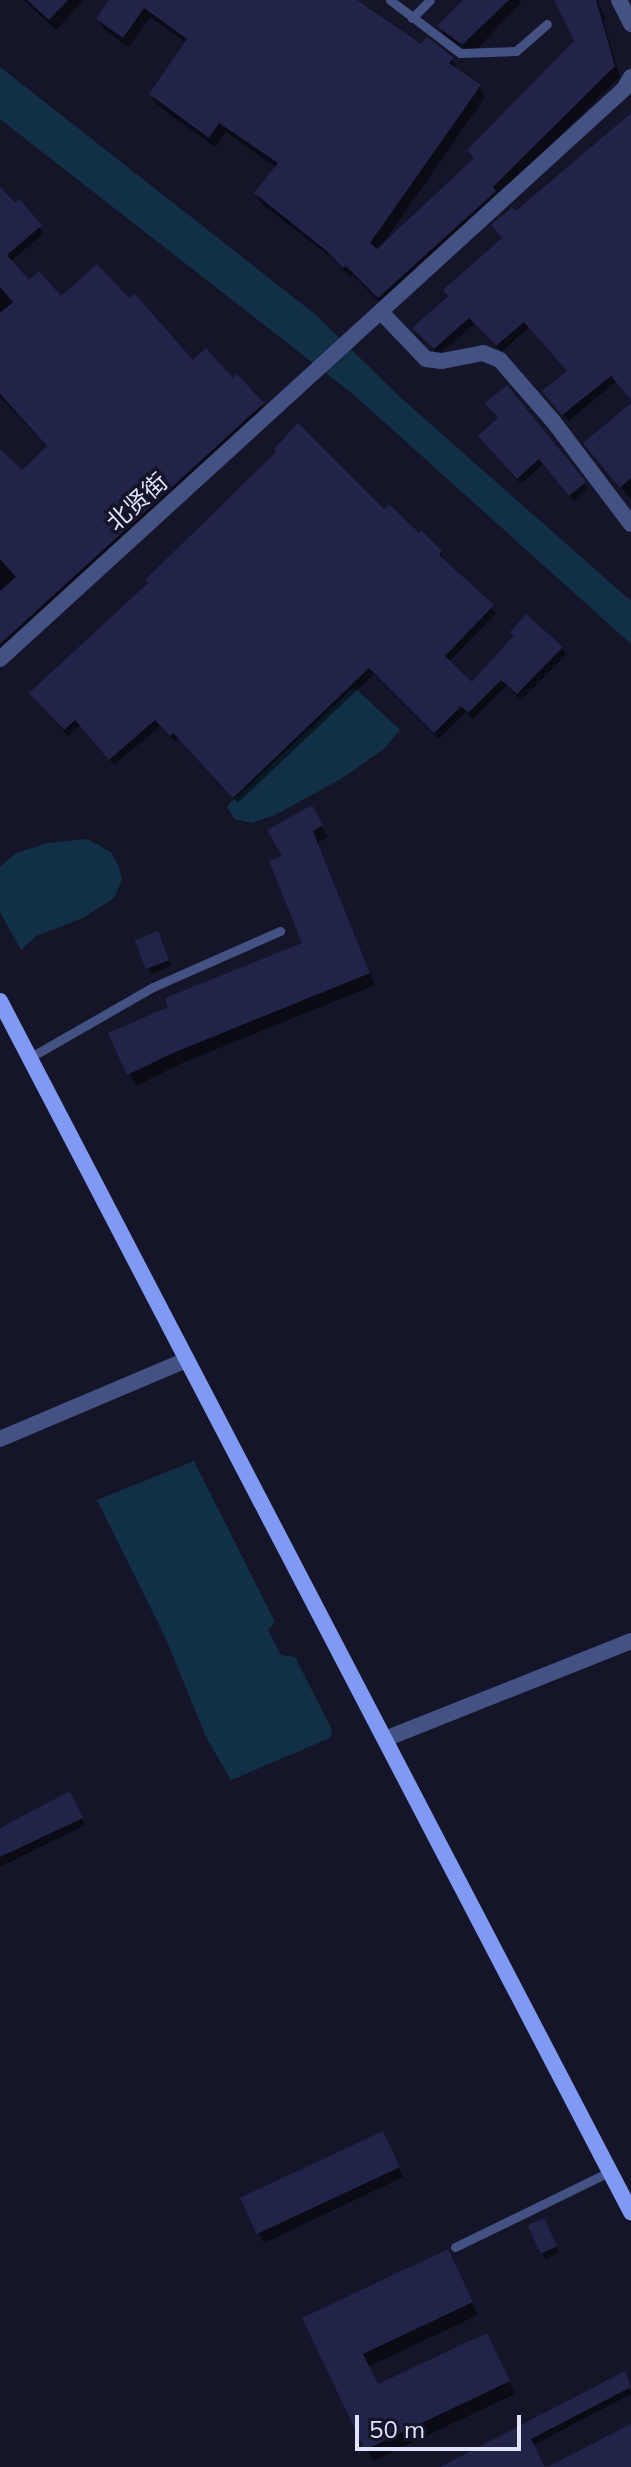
<!DOCTYPE html>
<html>
<head>
<meta charset="utf-8">
<style>
  body { margin:0 }
  #map { position:relative; width:631px; height:2467px; overflow:hidden; background:#141529; font-family:Mulish,"Noto Sans SC",sans-serif }
  div>[style] { position:absolute }
  [style*='--x'] { left:calc(var(--x)*1px); top:calc(var(--y)*1px); width:calc(var(--w)*1px); rotate:calc(var(--a)*1deg) }
  .water>* { inset:0; background:#113045 }
  .shadow>* { inset:0; background:#0007 }
  .building>* { inset:0; background:#222348; transform-origin:0 0 }
  .lane>* { height:9px; margin:-4.5px; padding:0 4.5px; transform-origin:4.5px; border-radius:4.5px; background:#445183 }
  .street>* { height:16px; margin:-8px; padding:0 8px; transform-origin:8px; border-radius:8px; background:#445183 }
  .secondary>* { height:16px; margin:-8px; padding:0 8px; transform-origin:8px; border-radius:8px; background:#8099f2 }
  span { translate:-50% -50%; white-space:nowrap; text-align:center; line-height:1.15; -webkit-text-stroke:7px #141529; paint-order:stroke }
  .street-label { font-size:24px; color:#dfe3fc }
  .scale { position:absolute; left:355px; top:2415px; width:166px; height:36px; box-sizing:border-box; border:4px solid #dfe3fc; border-top:0; padding-left:10px; font-size:24px; line-height:28px; white-space:nowrap; color:#dfe3fc; -webkit-text-stroke:6px #141529; paint-order:stroke }
</style>
</head>
<body>
<div id="map">
  <div class="water">
    <div style="clip-path:polygon(0 67px,316px 315px,401px 398px,631px 601px,631px 644px,354px 395px,0 119px)"></div>
    <div style="clip-path:polygon(354px 687px,400px 730px,384px 749px,341px 779px,275px 815px,252px 823px,234px 819px,227px 806px)"></div>
    <div style="clip-path:polygon(87px 839px,111px 852px,119px 867px,122px 880px,114px 898px,83px 918px,36px 936px,21px 950px,0 912px,0 867px,16px 853px,48px 843px)"></div>
    <div style="clip-path:polygon(194px 1461px,275px 1622px,268px 1630px,281px 1655px,295px 1657px,332px 1730px,330px 1738px,231px 1780px,206px 1737px,166px 1639px,97px 1500px)"></div>
  </div>
  <div class="shadow">
    <div style="clip-path:polygon(24px 0,84px 0,56px 30px)"></div>
    <div style="clip-path:polygon(111px 0,354px 0,421px 46px,452px 59px,457px 71px,479px 86px,485px 97px,382px 245px,475px 160px,470px 151px,577px 42px,556px 0,597px 0,606px 19px,603px 20px,620px 77px,385px 308px,353px 275px,350px 277px,337px 262px,262px 204px,256px 194px,277px 168px,226px 132px,215px 147px,157px 105px,151px 94px,187px 43px,150px 17px,129px 47px,104px 30px,98px 19px)"></div>
    <div style="clip-path:polygon(466px 0,519px 0,521px 3px,472px 54px,445px 36px,440px 27px)"></div>
    <div style="clip-path:polygon(631px 119px,631px 400px,616px 382px,568px 421px,544px 392px,568px 372px,529px 327px,501px 352px,474px 324px,439px 355px,414px 329px,504px 240px,494px 226px,515px 214px)"></div>
    <div style="clip-path:polygon(0 190px,44px 233px,10px 262px,29px 283px,233px 381px,267px 411px,0 656px,0 452px,22px 472px,49px 448px,0 397px)"></div>
    <div style="clip-path:polygon(487px 404px,584px 483px,587px 489px,574px 501px,543px 464px,521px 484px,480px 437px,499px 420px)"></div>
    <div style="clip-path:polygon(631px 406px,631px 499px,590px 450px)"></div>
    <div style="clip-path:polygon(384px 512px,441px 553px,443px 561px,496px 613px,449px 662px,472px 685px,515px 636px,526px 617px,562px 648px,566px 655px,521px 700px,506px 686px,473px 719px,466px 712px,439px 739px,374px 674px,238px 803px,178px 738px,175px 741px,160px 726px,114px 765px,80px 725px,68px 736px,31px 694px)"></div>
    <div style="clip-path:polygon(311px 808px,328px 837px,318px 843px,375px 985px,180px 1064px,136px 1086px,111px 1034px,305px 944px,285px 857px)"></div>
    <div style="clip-path:polygon(161px 939px,171px 966px,151px 974px,138px 941px)"></div>
    <div style="clip-path:polygon(73px 1800px,85px 1825px,0 1867px,0 1829px)"></div>
    <div style="clip-path:polygon(387px 2143px,403px 2177px,264px 2243px,259px 2234px)"></div>
    <div style="clip-path:polygon(547px 2227px,559px 2252px,546px 2259px,542px 2253px)"></div>
    <div style="clip-path:polygon(454px 2264px,478px 2315px,368px 2367px,378px 2387px,493px 2348px,515px 2394px,373px 2461px,305px 2319px)"></div>
    <div style="clip-path:polygon(624px 2374px,631px 2394px,532px 2446px,543px 2467px,444px 2467px)"></div>
  </div>
  <div class="building">
    <div style="clip-path:polygon(27px 0,68px 0,49px 20px)"></div>
    <div style="clip-path:polygon(109px 0,357px 0,421px 44px,427px 37px,454px 58px,449px 63px,481px 85px,370px 243px,377px 249px,474px 158px,467px 150px,574px 41px,554px 0,596px 0,615px 66px,493px 187px,496px 191px,378px 298px,346px 266px,343px 268px,328px 252px,254px 193px,278px 163px,219px 123px,209px 138px,149px 94px,187px 39px,144px 8px,123px 38px,96px 19px)"></div>
    <div style="clip-path:polygon(463px 0,509px 0,462px 45px,437px 26px)"></div>
    <div style="clip-path:polygon(631px 113px,631px 400px,611px 376px,562px 415px,542px 391px,567px 371px,524px 322px,496px 346px,469px 318px,434px 349px,412px 328px,448px 296px,443px 290px,502px 238px,491px 225px,512px 207px,516px 211px)"></div>
    <div style="clip-path:polygon(0 187px,15px 203px,19px 199px,42px 225px,7px 255px,29px 280px,39px 271px,61px 296px,97px 264px,129px 298px,135px 294px,193px 360px,206px 348px,233px 378px,237px 374px,264px 403px,0 644px,0 591px,16px 577px,0 559px,0 449px,22px 470px,47px 446px,0 394px,0 313px,13px 302px,0 287px)"></div>
    <div style="clip-path:polygon(507px 385px,586px 482px,569px 496px,539px 459px,517px 479px,478px 436px,498px 418px,485px 403px)"></div>
    <div style="clip-path:polygon(631px 403px,631px 478px,620px 488px,583px 443px)"></div>
    <div style="clip-path:polygon(298px 423px,384px 509px,389px 504px,419px 533px,421px 530px,442px 551px,439px 555px,494px 605px,445px 656px,472px 682px,514px 635px,510px 632px,526px 614px,563px 647px,517px 694px,501px 680px,468px 713px,461px 706px,434px 733px,369px 668px,233px 798px,173px 733px,170px 736px,155px 720px,109px 760px,75px 720px,64px 730px,29px 693px,148px 583px,145px 580px,276px 452px,274px 449px)"></div>
    <div style="clip-path:polygon(312px 805px,323px 825px,313px 831px,370px 973px,173px 1053px,127px 1075px,108px 1033px,168px 1007px,165px 998px,302px 943px,269px 861px,282px 856px,267px 830px)"></div>
    <div style="left:158px;top:931px;width:31px;height:25px;rotate:69deg"></div>
    <div style="clip-path:polygon(70px 1791px,83px 1818px,0 1857px,0 1828px)"></div>
    <div style="left:383px;top:2131px;width:40px;height:158px;rotate:65deg"></div>
    <div style="left:544px;top:2218px;width:31px;height:18px;rotate:65deg"></div>
    <div style="clip-path:polygon(448px 2249px,473px 2302px,363px 2354px,378px 2384px,487px 2333px,510px 2381px,365px 2450px,302px 2318px)"></div>
    <div style="clip-path:polygon(625px 2371px,631px 2387px,531px 2439px,545px 2467px,440px 2467px)"></div>
    <div style="clip-path:polygon(631px 2424px,631px 2467px,547px 2467px)"></div>
  </div>
  <div class="lane">
    <div style="--x:390;--y:0;--w:88;--a:37.1"></div>
    <div style="--x:460;--y:53;--w:56;--a:-2"></div>
    <div style="--x:516;--y:51;--w:41;--a:-41.1"></div>
    <div style="--x:412;--y:18;--w:25;--a:-45"></div>
    <div style="--x:29;--y:1058;--w:143;--a:-29.8"></div>
    <div style="--x:153;--y:987;--w:139;--a:-23.8"></div>
    <div style="--x:455;--y:2247;--w:174;--a:-26"></div>
  </div>
  <div class="street">
    <div style="--x:619;--y:0;--w:27;--a:63"></div>
    <div style="--x:381;--y:312;--w:65;--a:46.2"></div>
    <div style="--x:426;--y:359;--w:16;--a:7"></div>
    <div style="--x:442;--y:361;--w:42;--a:-11"></div>
    <div style="--x:483;--y:353;--w:18;--a:22"></div>
    <div style="--x:500;--y:360;--w:81;--a:49"></div>
    <div style="--x:553;--y:421;--w:129;--a:52.9"></div>
    <div style="--x:0;--y:659;--w:845;--a:-42.41"></div>
    <div style="--x:624;--y:89;--w:14;--a:-60"></div>
    <div style="--x:0;--y:1439;--w:202;--a:-23"></div>
    <div style="--x:385;--y:1739;--w:265;--a:-21.7"></div>
  </div>
  <div class="secondary">
    <div style="--x:0;--y:1001;--w:1366;--a:62.48"></div>
  </div>
  <div class="street-label">
    <span style="left:137px;top:502px;rotate:-42deg">北贤街</span>
  </div>
  <div class="scale">50 m</div>
</div>
</body>
</html>
